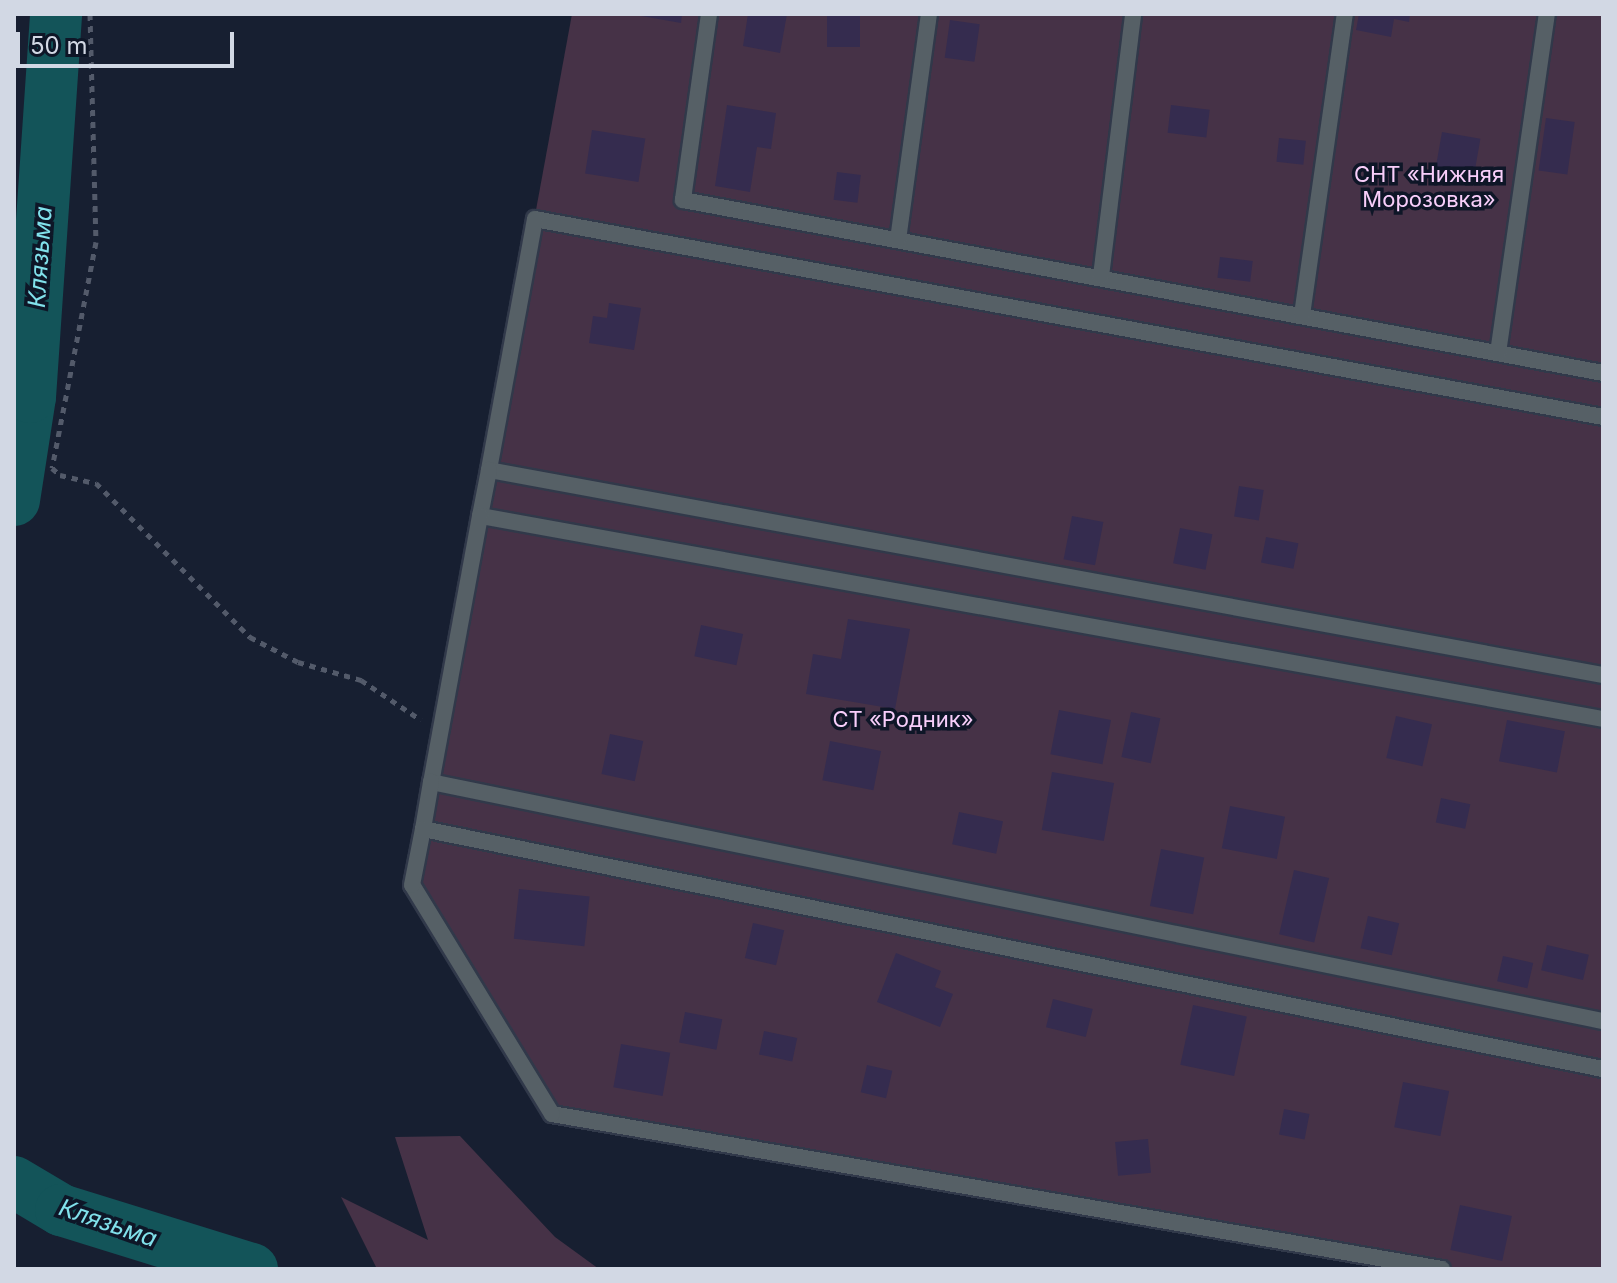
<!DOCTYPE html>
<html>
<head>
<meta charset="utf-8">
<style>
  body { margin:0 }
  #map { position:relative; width:1617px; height:1283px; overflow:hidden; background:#171f31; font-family:Inter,sans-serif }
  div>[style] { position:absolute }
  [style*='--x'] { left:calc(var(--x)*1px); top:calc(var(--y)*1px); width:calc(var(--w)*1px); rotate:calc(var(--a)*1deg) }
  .green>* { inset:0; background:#463247 }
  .river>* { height:52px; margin:-26px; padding:0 26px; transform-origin:26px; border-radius:26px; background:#135459 }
  .building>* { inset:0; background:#352c4f; transform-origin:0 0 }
  .path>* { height:5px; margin-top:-2.5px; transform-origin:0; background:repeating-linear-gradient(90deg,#535a6a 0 6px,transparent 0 12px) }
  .roads { filter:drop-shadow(2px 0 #31394a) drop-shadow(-2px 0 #31394a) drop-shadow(0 2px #31394a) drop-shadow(0 -2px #31394a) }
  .service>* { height:16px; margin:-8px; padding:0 8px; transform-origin:8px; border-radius:8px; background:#566066 }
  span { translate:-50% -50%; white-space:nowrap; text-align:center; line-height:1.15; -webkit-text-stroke:7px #0e1627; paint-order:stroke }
  .park-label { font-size:22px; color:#f8cefa }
  .water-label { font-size:24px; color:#81e1eb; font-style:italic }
  .frame { position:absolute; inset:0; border:16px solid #d2d8e4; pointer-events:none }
  .scale { position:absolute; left:16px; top:32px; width:218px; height:36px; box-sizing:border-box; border:4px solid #d2d8e4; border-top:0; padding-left:10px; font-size:24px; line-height:28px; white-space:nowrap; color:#d2d8e4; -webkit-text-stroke:6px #0e1627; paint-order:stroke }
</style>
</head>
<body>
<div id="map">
  <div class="green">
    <div style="clip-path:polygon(572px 14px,1603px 14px,1603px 1269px,1442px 1269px,552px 1114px,412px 885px)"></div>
    <div style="clip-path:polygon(460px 1136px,555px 1237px,599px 1269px,377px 1269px,341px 1197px,428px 1240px,395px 1137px)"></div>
  </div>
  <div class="river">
    <div style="--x:14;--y:500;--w:104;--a:-81.2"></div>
    <div style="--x:30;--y:397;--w:384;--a:-86.1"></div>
    <div style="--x:14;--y:1182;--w:55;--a:30.8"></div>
    <div style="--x:61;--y:1210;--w:200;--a:17.2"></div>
  </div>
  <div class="building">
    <div style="clip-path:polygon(630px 14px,682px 14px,681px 23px)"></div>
    <div style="clip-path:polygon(748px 14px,787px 14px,780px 53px,743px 46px)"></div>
    <div style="left:827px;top:14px;width:33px;height:33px"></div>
    <div style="clip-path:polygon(1359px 14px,1410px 14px,1409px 22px,1394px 19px,1391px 37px,1356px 30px)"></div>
    <div style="left:950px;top:20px;width:30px;height:38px;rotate:8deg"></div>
    <div style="clip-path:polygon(727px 105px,776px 113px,771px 149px,757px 147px,750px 192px,715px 186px)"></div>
    <div style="left:1171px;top:105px;width:39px;height:28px;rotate:7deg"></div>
    <div style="left:1546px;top:118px;width:29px;height:53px;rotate:8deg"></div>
    <div style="left:592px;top:130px;width:54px;height:44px;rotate:9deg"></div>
    <div style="left:1442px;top:132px;width:39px;height:40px;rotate:10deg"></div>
    <div style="left:1279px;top:138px;width:27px;height:24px;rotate:6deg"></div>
    <div style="left:837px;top:172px;width:24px;height:28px;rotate:7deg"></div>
    <div style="left:1220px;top:257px;width:33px;height:21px;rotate:7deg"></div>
    <div style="clip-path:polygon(609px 303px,641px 308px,634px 350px,589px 343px,593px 316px,607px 318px)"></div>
    <div style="left:1239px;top:486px;width:25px;height:31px;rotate:9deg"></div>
    <div style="left:1072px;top:516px;width:32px;height:44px;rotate:11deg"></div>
    <div style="left:1180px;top:528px;width:33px;height:36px;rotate:11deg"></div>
    <div style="left:1266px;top:537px;width:33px;height:26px;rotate:11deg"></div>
    <div style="clip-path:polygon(848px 619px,910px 629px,895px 709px,806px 694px,813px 654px,841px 659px)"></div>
    <div style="left:701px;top:625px;width:43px;height:32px;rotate:12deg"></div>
    <div style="left:1059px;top:710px;width:53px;height:45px;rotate:11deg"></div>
    <div style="left:1131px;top:712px;width:30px;height:46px;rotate:12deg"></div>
    <div style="left:1396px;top:716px;width:37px;height:43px;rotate:13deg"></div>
    <div style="left:1507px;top:720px;width:59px;height:42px;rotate:11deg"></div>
    <div style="left:610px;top:734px;width:34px;height:41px;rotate:12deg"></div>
    <div style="left:830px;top:741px;width:52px;height:40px;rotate:11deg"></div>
    <div style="left:1052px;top:772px;width:63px;height:59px;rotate:10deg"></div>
    <div style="left:1441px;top:798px;width:30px;height:25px;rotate:12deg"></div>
    <div style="left:1230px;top:806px;width:56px;height:43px;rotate:11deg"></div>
    <div style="left:959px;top:812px;width:45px;height:33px;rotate:12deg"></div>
    <div style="left:1161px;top:849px;width:44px;height:58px;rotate:11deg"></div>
    <div style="left:1294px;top:870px;width:36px;height:66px;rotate:13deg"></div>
    <div style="left:519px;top:889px;width:71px;height:50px;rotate:6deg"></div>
    <div style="left:1368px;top:916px;width:32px;height:33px;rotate:13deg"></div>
    <div style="left:753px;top:923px;width:32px;height:36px;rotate:13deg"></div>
    <div style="left:1547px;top:945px;width:43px;height:26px;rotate:13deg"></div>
    <div style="clip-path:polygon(896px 953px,941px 971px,935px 987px,953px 994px,940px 1027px,877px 1002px)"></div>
    <div style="left:1503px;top:956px;width:31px;height:26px;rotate:13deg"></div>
    <div style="left:1053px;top:999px;width:41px;height:29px;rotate:14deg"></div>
    <div style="left:1193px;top:1005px;width:55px;height:61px;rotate:12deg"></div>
    <div style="left:685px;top:1012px;width:38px;height:31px;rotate:11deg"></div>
    <div style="left:764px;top:1031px;width:34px;height:24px;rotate:12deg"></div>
    <div style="left:621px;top:1044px;width:50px;height:44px;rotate:10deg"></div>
    <div style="left:867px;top:1065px;width:26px;height:28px;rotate:13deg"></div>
    <div style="left:1403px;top:1082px;width:47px;height:46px;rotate:11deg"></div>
    <div style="left:1284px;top:1109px;width:26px;height:26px;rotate:11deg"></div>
    <div style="left:1148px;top:1139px;width:34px;height:33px;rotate:85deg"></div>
    <div style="left:1460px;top:1205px;width:53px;height:46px;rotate:12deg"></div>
  </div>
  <div class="path">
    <div style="--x:90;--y:14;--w:228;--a:88.5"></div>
    <div style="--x:96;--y:242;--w:230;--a:101"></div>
    <div style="--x:52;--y:468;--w:11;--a:41"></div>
    <div style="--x:60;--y:475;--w:37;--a:13"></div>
    <div style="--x:96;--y:483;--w:218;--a:45"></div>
    <div style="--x:250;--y:637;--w:54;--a:27.5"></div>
    <div style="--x:298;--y:662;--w:66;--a:15.9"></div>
    <div style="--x:361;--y:680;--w:72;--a:33.7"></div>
  </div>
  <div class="roads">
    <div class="service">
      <div style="--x:709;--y:14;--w:188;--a:98"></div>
      <div style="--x:683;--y:200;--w:936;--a:10.65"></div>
      <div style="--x:898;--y:240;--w:228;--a:-82.2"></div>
      <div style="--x:1101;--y:276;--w:264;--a:-83"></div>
      <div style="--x:1302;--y:315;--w:304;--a:-81.9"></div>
      <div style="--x:1498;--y:353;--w:343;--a:-81.8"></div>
      <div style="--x:1603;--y:417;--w:1086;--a:-169.5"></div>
      <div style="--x:535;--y:219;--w:255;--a:100.4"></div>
      <div style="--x:489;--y:470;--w:1133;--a:10.43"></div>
      <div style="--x:480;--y:516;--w:47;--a:-78.9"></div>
      <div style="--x:1603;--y:719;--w:1141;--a:-169.75"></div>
      <div style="--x:480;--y:516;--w:270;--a:100.4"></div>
      <div style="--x:431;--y:782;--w:1196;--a:11.53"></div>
      <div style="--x:423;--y:829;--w:48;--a:-80.3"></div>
      <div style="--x:1442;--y:1269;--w:903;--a:-170.12"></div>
      <div style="--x:552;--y:1114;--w:268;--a:-121.4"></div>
      <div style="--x:412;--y:885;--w:57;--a:-78.9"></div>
      <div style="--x:423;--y:829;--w:1204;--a:11.5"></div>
    </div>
  </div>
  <div class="park-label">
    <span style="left:1429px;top:187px">СНТ «Нижняя<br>Морозовка»</span>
    <span style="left:903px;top:720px">СТ «Родник»</span>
  </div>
  <div class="water-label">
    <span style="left:40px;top:257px;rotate:-86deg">Клязьма</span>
    <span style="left:108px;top:1223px;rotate:19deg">Клязьма</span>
  </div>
  <div class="frame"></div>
  <div class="scale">50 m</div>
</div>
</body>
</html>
